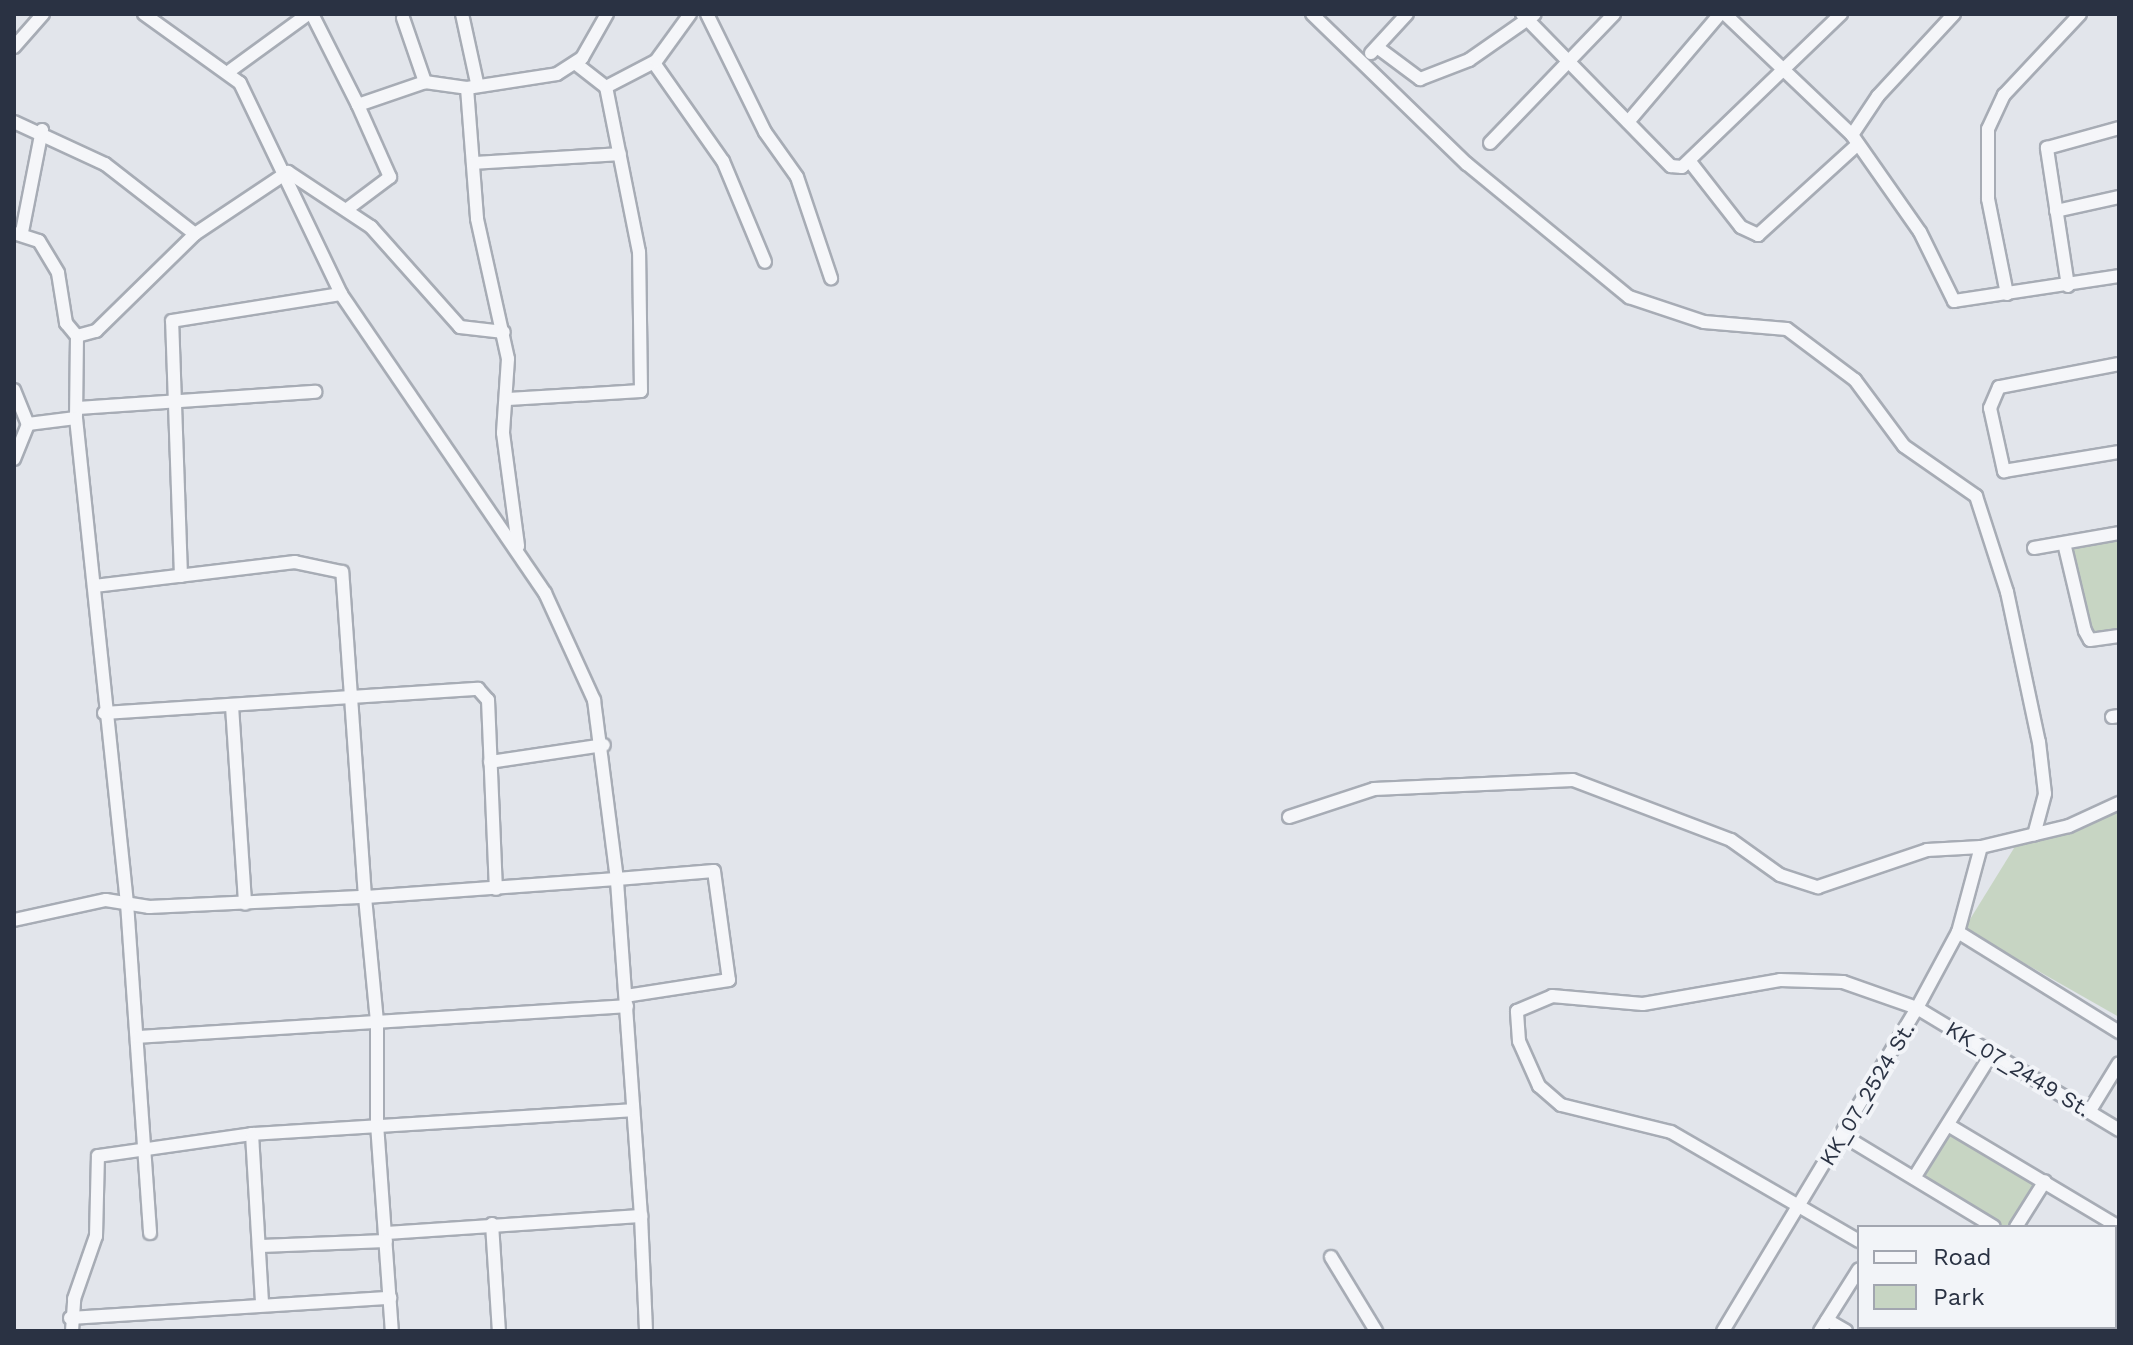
<!DOCTYPE html>
<html>
<head>
<meta charset="utf-8">
<style>
  body { margin:0 }
  #map { position:relative; width:2133px; height:1345px; overflow:hidden; background:#e2e5eb; font-family:"Work Sans",sans-serif }
  div>[style] { position:absolute }
  [style*='--x'] { left:calc(var(--x)*1px); top:calc(var(--y)*1px); width:calc(var(--w)*1px); rotate:calc(var(--a)*1deg) }
  .green>* { inset:0; background:#c7d5c3 }
  .roads { filter:drop-shadow(2px 0 #a7acb5) drop-shadow(-2px 0 #a7acb5) drop-shadow(0 2px #a7acb5) drop-shadow(0 -2px #a7acb5) }
  .street>* { height:12px; margin:-6px; padding:0 6px; transform-origin:6px; border-radius:6px; background:#f5f6f9 }
  span { translate:-50% -50%; white-space:nowrap; text-align:center; line-height:1.15; -webkit-text-stroke:8px #f2f4f8; paint-order:stroke }
  .street-label { font-size:22px; color:#2a3243 }
  .frame { position:absolute; inset:0; border:16px solid #2a3243; pointer-events:none }
  .legend { position:absolute; left:1857px; top:1225px; width:260px; height:104px; box-sizing:border-box; background:#f2f4f8; border:2px solid #a2a6b0; margin:0; padding:10px 14px; list-style:none; font-size:24px; color:#2a3243 }
  .legend li { display:flex; align-items:center; gap:16px; height:40px }
  .legend b { width:40px; border:2px solid #a2a6b0 }
</style>
</head>
<body>
<div id="map">
  <div class="green">
    <div style="clip-path:polygon(2119px 533px,2119px 635px,2090px 640px,2064px 543px)"></div>
    <div style="clip-path:polygon(2119px 800px,2119px 1017px,1964px 929px,2019px 840px)"></div>
    <div style="clip-path:polygon(1948px 1125px,2045px 1181px,2016px 1227px,1995px 1227px,1914px 1178px)"></div>
  </div>
  <div class="roads">
    <div class="street">
      <div style="--x:144;--y:14;--w:118;--a:35.7"></div>
      <div style="--x:240;--y:83;--w:234;--a:64.4"></div>
      <div style="--x:341;--y:294;--w:362;--a:55.7"></div>
      <div style="--x:545;--y:593;--w:118;--a:65.4"></div>
      <div style="--x:594;--y:700;--w:180;--a:82.7"></div>
      <div style="--x:617;--y:879;--w:97;--a:-4.7"></div>
      <div style="--x:714;--y:871;--w:110;--a:82.2"></div>
      <div style="--x:729;--y:980;--w:104;--a:171.2"></div>
      <div style="--x:312;--y:14;--w:102;--a:63.2"></div>
      <div style="--x:358;--y:105;--w:71;--a:-18.9"></div>
      <div style="--x:425;--y:82;--w:42;--a:8.1"></div>
      <div style="--x:467;--y:88;--w:91;--a:-8.8"></div>
      <div style="--x:557;--y:74;--w:30;--a:-33"></div>
      <div style="--x:582;--y:58;--w:51;--a:-60.4"></div>
      <div style="--x:462;--y:14;--w:71;--a:77.7"></div>
      <div style="--x:707;--y:14;--w:131;--a:63.8"></div>
      <div style="--x:765;--y:132;--w:55;--a:54.6"></div>
      <div style="--x:797;--y:177;--w:107;--a:71.4"></div>
      <div style="--x:1312;--y:14;--w:216;--a:44.1"></div>
      <div style="--x:1467;--y:164;--w:210;--a:39.4"></div>
      <div style="--x:1629;--y:297;--w:79;--a:18.4"></div>
      <div style="--x:1704;--y:322;--w:83;--a:4.8"></div>
      <div style="--x:1787;--y:329;--w:85;--a:36.9"></div>
      <div style="--x:1855;--y:380;--w:82;--a:53.4"></div>
      <div style="--x:1904;--y:446;--w:88;--a:34.8"></div>
      <div style="--x:1976;--y:496;--w:101;--a:72.1"></div>
      <div style="--x:2007;--y:592;--w:153;--a:78"></div>
      <div style="--x:2039;--y:742;--w:52;--a:83.4"></div>
      <div style="--x:2045;--y:794;--w:42;--a:105"></div>
      <div style="--x:1522;--y:14;--w:213;--a:45.6"></div>
      <div style="--x:1671;--y:166;--w:11;--a:5"></div>
      <div style="--x:1682;--y:167;--w:221;--a:-43.9"></div>
      <div style="--x:1725;--y:14;--w:175;--a:43.6"></div>
      <div style="--x:1852;--y:135;--w:118;--a:55"></div>
      <div style="--x:1920;--y:232;--w:77;--a:63.8"></div>
      <div style="--x:1954;--y:301;--w:167;--a:-8.6"></div>
      <div style="--x:403;--y:18;--w:68;--a:71"></div>
      <div style="--x:14;--y:47;--w:44;--a:-48.7"></div>
      <div style="--x:1377;--y:47;--w:54;--a:36.7"></div>
      <div style="--x:1420;--y:79;--w:53;--a:-21.2"></div>
      <div style="--x:1469;--y:60;--w:80;--a:-34.9"></div>
      <div style="--x:1371;--y:53;--w:53;--a:-47.3"></div>
      <div style="--x:575;--y:63;--w:39;--a:38"></div>
      <div style="--x:654;--y:63;--w:120;--a:54.9"></div>
      <div style="--x:723;--y:161;--w:109;--a:67.4"></div>
      <div style="--x:231;--y:70;--w:95;--a:-36"></div>
      <div style="--x:467;--y:88;--w:131;--a:85.6"></div>
      <div style="--x:477;--y:219;--w:143;--a:77.5"></div>
      <div style="--x:508;--y:359;--w:74;--a:93.9"></div>
      <div style="--x:503;--y:433;--w:114;--a:82.4"></div>
      <div style="--x:14;--y:122;--w:100;--a:24.8"></div>
      <div style="--x:105;--y:164;--w:114;--a:37.9"></div>
      <div style="--x:1628;--y:122;--w:142;--a:-49.6"></div>
      <div style="--x:1852;--y:135;--w:47;--a:-56.3"></div>
      <div style="--x:1878;--y:96;--w:112;--a:-47.2"></div>
      <div style="--x:1490;--y:143;--w:179;--a:-46.1"></div>
      <div style="--x:473;--y:163;--w:147;--a:-3.5"></div>
      <div style="--x:1691;--y:163;--w:81;--a:52"></div>
      <div style="--x:1741;--y:227;--w:19;--a:25"></div>
      <div style="--x:1758;--y:235;--w:135;--a:-42.3"></div>
      <div style="--x:346;--y:210;--w:55;--a:-36.9"></div>
      <div style="--x:390;--y:177;--w:79;--a:-114"></div>
      <div style="--x:2056;--y:211;--w:65;--a:-12.5"></div>
      <div style="--x:22;--y:232;--w:104;--a:-78.9"></div>
      <div style="--x:14;--y:233;--w:26;--a:18"></div>
      <div style="--x:39;--y:241;--w:37;--a:59"></div>
      <div style="--x:58;--y:273;--w:51;--a:80.9"></div>
      <div style="--x:66;--y:323;--w:17;--a:50"></div>
      <div style="--x:77;--y:336;--w:79;--a:90.7"></div>
      <div style="--x:2068;--y:286;--w:140;--a:-98.7"></div>
      <div style="--x:2047;--y:148;--w:75;--a:-15.5"></div>
      <div style="--x:2007;--y:294;--w:97;--a:-101.3"></div>
      <div style="--x:1988;--y:199;--w:70;--a:-90"></div>
      <div style="--x:1988;--y:129;--w:38;--a:-65"></div>
      <div style="--x:2004;--y:95;--w:111;--a:-46.8"></div>
      <div style="--x:77;--y:336;--w:20;--a:-15"></div>
      <div style="--x:96;--y:331;--w:139;--a:-44.4"></div>
      <div style="--x:195;--y:234;--w:112;--a:-33.7"></div>
      <div style="--x:288;--y:172;--w:100;--a:33.5"></div>
      <div style="--x:371;--y:227;--w:134;--a:48.3"></div>
      <div style="--x:460;--y:327;--w:44;--a:6.5"></div>
      <div style="--x:2119;--y:364;--w:122;--a:169.1"></div>
      <div style="--x:1999;--y:387;--w:23;--a:113"></div>
      <div style="--x:1990;--y:408;--w:65;--a:77.5"></div>
      <div style="--x:2004;--y:471;--w:117;--a:-9.4"></div>
      <div style="--x:14;--y:390;--w:37;--a:68"></div>
      <div style="--x:508;--y:399;--w:133;--a:-3.4"></div>
      <div style="--x:641;--y:391;--w:139;--a:-90.8"></div>
      <div style="--x:639;--y:252;--w:168;--a:-101.3"></div>
      <div style="--x:606;--y:87;--w:56;--a:-27.5"></div>
      <div style="--x:656;--y:61;--w:58;--a:-54.1"></div>
      <div style="--x:78;--y:408;--w:238;--a:-3.9"></div>
      <div style="--x:14;--y:459;--w:38;--a:-68"></div>
      <div style="--x:28;--y:424;--w:48;--a:-7.1"></div>
      <div style="--x:76;--y:418;--w:488;--a:84"></div>
      <div style="--x:127;--y:903;--w:331;--a:86"></div>
      <div style="--x:2064;--y:543;--w:90;--a:76.6"></div>
      <div style="--x:2085;--y:631;--w:10;--a:61"></div>
      <div style="--x:2090;--y:640;--w:29;--a:-8"></div>
      <div style="--x:2034;--y:548;--w:86;--a:-10"></div>
      <div style="--x:181;--y:576;--w:255;--a:-92"></div>
      <div style="--x:172;--y:321;--w:171;--a:-9.1"></div>
      <div style="--x:232;--y:706;--w:198;--a:86.2"></div>
      <div style="--x:104;--y:713;--w:375;--a:-3.7"></div>
      <div style="--x:478;--y:689;--w:15;--a:48"></div>
      <div style="--x:488;--y:700;--w:189;--a:87.6"></div>
      <div style="--x:2112;--y:717;--w:7;--a:-8"></div>
      <div style="--x:490;--y:762;--w:115;--a:-8.5"></div>
      <div style="--x:1289;--y:817;--w:89;--a:-18.2"></div>
      <div style="--x:1374;--y:789;--w:199;--a:-2.6"></div>
      <div style="--x:1573;--y:780;--w:169;--a:20.8"></div>
      <div style="--x:1731;--y:840;--w:60;--a:35.5"></div>
      <div style="--x:1780;--y:875;--w:40;--a:18"></div>
      <div style="--x:1818;--y:887;--w:115;--a:-18.7"></div>
      <div style="--x:1927;--y:850;--w:54;--a:-3.2"></div>
      <div style="--x:1981;--y:847;--w:90;--a:-13.4"></div>
      <div style="--x:2069;--y:826;--w:55;--a:-24.7"></div>
      <div style="--x:14;--y:920;--w:94;--a:-12.3"></div>
      <div style="--x:106;--y:900;--w:44;--a:9.2"></div>
      <div style="--x:149;--y:907;--w:216;--a:-2.7"></div>
      <div style="--x:365;--y:897;--w:326;--a:-94"></div>
      <div style="--x:342;--y:572;--w:48;--a:-168"></div>
      <div style="--x:295;--y:562;--w:202;--a:173.2"></div>
      <div style="--x:1958;--y:932;--w:190;--a:31.8"></div>
      <div style="--x:137;--y:1037;--w:491;--a:-3.6"></div>
      <div style="--x:2089;--y:1112;--w:57;--a:-58.5"></div>
      <div style="--x:1948;--y:1125;--w:196;--a:30.8"></div>
      <div style="--x:252;--y:1134;--w:169;--a:86.6"></div>
      <div style="--x:1844;--y:1136;--w:175;--a:31.2"></div>
      <div style="--x:1914;--y:1178;--w:147;--a:-58"></div>
      <div style="--x:641;--y:1216;--w:115;--a:87.5"></div>
      <div style="--x:492;--y:1224;--w:107;--a:86.3"></div>
      <div style="--x:2016;--y:1227;--w:54;--a:-57.8"></div>
      <div style="--x:385;--y:1233;--w:257;--a:-3.8"></div>
      <div style="--x:641;--y:1216;--w:338;--a:-94.1"></div>
      <div style="--x:617;--y:879;--w:253;--a:175.9"></div>
      <div style="--x:365;--y:897;--w:125;--a:84.5"></div>
      <div style="--x:377;--y:1021;--w:103;--a:90"></div>
      <div style="--x:377;--y:1124;--w:208;--a:85.9"></div>
      <div style="--x:1859;--y:1241;--w:217;--a:-149.9"></div>
      <div style="--x:1671;--y:1132;--w:113;--a:-166.2"></div>
      <div style="--x:1561;--y:1105;--w:29;--a:-139"></div>
      <div style="--x:1539;--y:1086;--w:49;--a:-114"></div>
      <div style="--x:1519;--y:1041;--w:30;--a:-94"></div>
      <div style="--x:1517;--y:1011;--w:38;--a:-23"></div>
      <div style="--x:1552;--y:996;--w:91;--a:5"></div>
      <div style="--x:1643;--y:1004;--w:139;--a:-9.9"></div>
      <div style="--x:1780;--y:980;--w:63;--a:1.8"></div>
      <div style="--x:1843;--y:982;--w:78;--a:19.4"></div>
      <div style="--x:1917;--y:1008;--w:236;--a:31.1"></div>
      <div style="--x:261;--y:1246;--w:125;--a:-2.3"></div>
      <div style="--x:1331;--y:1257;--w:87;--a:58.7"></div>
      <div style="--x:70;--y:1318;--w:321;--a:-3.6"></div>
      <div style="--x:1827;--y:1320;--w:22;--a:30"></div>
      <div style="--x:1999;--y:1327;--w:8;--a:30"></div>
      <div style="--x:72;--y:1331;--w:32;--a:-86"></div>
      <div style="--x:74;--y:1299;--w:67;--a:-70.8"></div>
      <div style="--x:96;--y:1236;--w:80;--a:-88.6"></div>
      <div style="--x:98;--y:1156;--w:156;--a:-8.1"></div>
      <div style="--x:252;--y:1134;--w:378;--a:-3.6"></div>
      <div style="--x:1723;--y:1331;--w:377;--a:-59"></div>
      <div style="--x:1917;--y:1008;--w:86;--a:-61.7"></div>
      <div style="--x:1958;--y:932;--w:88;--a:-74.9"></div>
      <div style="--x:1820;--y:1331;--w:73;--a:-57.8"></div>
      <div style="--x:1952;--y:1331;--w:5;--a:-53"></div>
      <div style="--x:2049;--y:1331;--w:4;--a:-63"></div>
    </div>
  </div>
  <div class="street-label">
    <span style="left:2018px;top:1069px;rotate:31deg">KK_07_2449 St.</span>
    <span style="left:1867px;top:1094px;rotate:-59deg">KK_07_2524 St.</span>
  </div>
  <div class="frame"></div>
  <ul class="legend">
  <li><b style="height:10px;background:#f5f6f9"></b>Road</li>
  <li><b style="height:22px;background:#c7d5c3"></b>Park</li>
  </ul>
</div>
</body>
</html>
